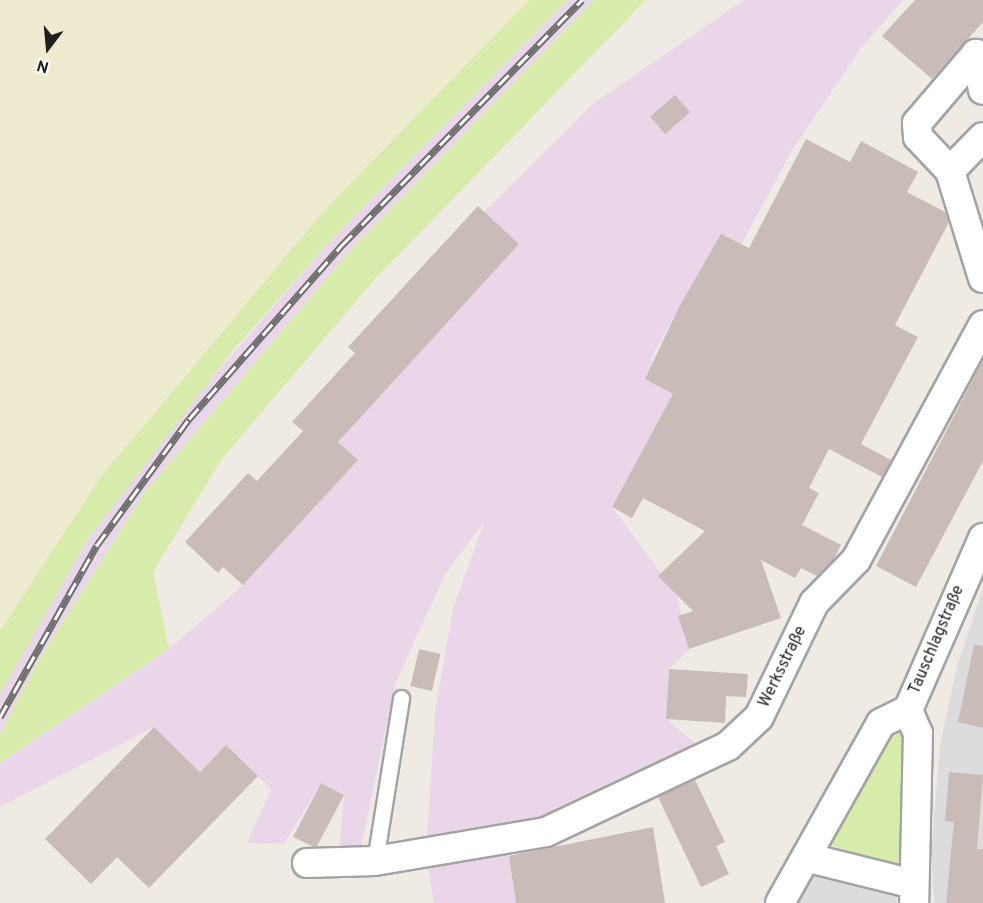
<!DOCTYPE html>
<html>
<head>
<meta charset="utf-8">
<style>
  body { margin:0 }
  #map { position:relative; width:983px; height:903px; overflow:hidden; background:#f0eae5; font-family:Overpass,sans-serif }
  div>[style] { position:absolute }
  [style*='--x'] { left:calc(var(--x)*1px); top:calc(var(--y)*1px); width:calc(var(--w)*1px); rotate:calc(var(--a)*1deg) }
  .residential>* { inset:0; background:#dddcdc }
  .industrial>* { inset:0; background:#e9d7e9 }
  .farmland>* { inset:0; background:#efebd0 }
  .grass>* { inset:0; background:#d7ebaa }
  .building>* { inset:0; background:#c8bbb8; transform-origin:0 0 }
  .roads { filter:drop-shadow(2px 0 #a3a3a3) drop-shadow(-2px 0 #a3a3a3) drop-shadow(0 2px #a3a3a3) drop-shadow(0 -2px #a3a3a3) }
  .service>* { height:15px; margin:-7.5px; padding:0 7.5px; transform-origin:7.5px; border-radius:7.5px; background:#fff }
  .minor>* { height:28px; margin:-14px; padding:0 14px; transform-origin:14px; border-radius:14px; background:#fff }
  .rail>* { height:7px; margin-top:-3.5px; transform-origin:0; background:repeating-linear-gradient(90deg,#fff 0 14px,#6d6d6d 0 28px); box-sizing:border-box; border-block:2px solid #6d6d6d }
  span { translate:-50% -50%; white-space:nowrap; text-align:center; line-height:1.15; -webkit-text-stroke:4.5px #fff; paint-order:stroke }
  .street-label { font-size:16px; color:#1f1f1f }
  .north { position:absolute; left:18px; top:18px; width:60px; height:60px; -webkit-text-stroke:4px #fff; paint-order:stroke; rotate:196deg; font-size:16px; font-weight:700; line-height:24px; text-align:center; color:#1f1f1f }
  .north::after { content:''; display:block; margin:auto; width:21px; height:27px; background:#1f1f1f; clip-path:polygon(50% 0,100% 100%,50% 72%,0 100%) }
</style>
</head>
<body>
<div id="map">
  <div class="residential">
    <div style="clip-path:polygon(983px 588px,983px 903px,934px 903px,931px 855px,940px 745px,957px 666px)"></div>
    <div style="clip-path:polygon(817px 868px,896px 892px,897px 903px,795px 903px)"></div>
  </div>
  <div class="industrial">
    <div style="clip-path:polygon(568px 0,594px 0,350px 251px,145px 492px,37px 663px,0 734px,0 694px,18px 655px,88px 539px,180px 415px,332px 239px)"></div>
    <div style="clip-path:polygon(744px 0,903px 0,861px 48px,791px 152px,741px 245px,679px 307px,651px 359px,673px 394px,612px 507px,677px 595px,689px 649px,669px 669px,666px 719px,706px 752px,507px 841px,516px 903px,434px 903px,426px 854px,435px 711px,453px 609px,484px 522px,445px 574px,395px 684px,360px 852px,339px 852px,344px 795px,321px 783px,284px 844px,247px 843px,271px 789px,226px 745px,200px 771px,154px 727px,0 807px,0 763px,169px 649px,243px 585px,358px 460px,338px 441px,519px 244px,484px 212px,593px 104px)"></div>
  </div>
  <div class="farmland">
    <div style="clip-path:polygon(0 0,529px 0,324px 211px,100px 478px,0 631px)"></div>
  </div>
  <div class="grass">
    <div style="clip-path:polygon(529px 0,568px 0,332px 239px,234px 349px,88px 539px,0 694px,0 631px,100px 478px,324px 211px)"></div>
    <div style="clip-path:polygon(594px 0,646px 0,375px 279px,221px 460px,153px 572px,169px 649px,0 763px,0 734px,37px 663px,145px 492px,350px 251px)"></div>
    <div style="clip-path:polygon(898px 730px,907px 737px,901px 863px,895px 867px,831px 845px,888px 735px)"></div>
  </div>
  <div class="building">
    <div style="clip-path:polygon(915px 0,983px 0,983px 22px,932px 79px,882px 36px)"></div>
    <div style="left:675px;top:95px;width:23px;height:33px;rotate:49deg"></div>
    <div style="clip-path:polygon(806px 139px,850px 162px,861px 141px,918px 172px,907px 192px,945px 212px,949px 222px,895px 325px,918px 337px,861px 444px,891px 460px,882px 477px,829px 449px,809px 488px,819px 493px,802px 525px,841px 545px,834px 559px,817px 576px,801px 568px,795px 578px,761px 560px,781px 618px,689px 649px,678px 616px,693px 611px,658px 576px,705px 531px,643px 498px,632px 518px,612px 507px,673px 394px,645px 379px,679px 307px,721px 234px,749px 248px)"></div>
    <div style="clip-path:polygon(478px 206px,519px 244px,338px 442px,358px 460px,243px 585px,223px 567px,218px 573px,185px 542px,248px 473px,257px 481px,303px 431px,292px 422px,355px 353px,348px 347px)"></div>
    <div style="clip-path:polygon(983px 360px,983px 461px,916px 587px,876px 566px)"></div>
    <div style="clip-path:polygon(974px 645px,983px 646px,983px 728px,958px 722px)"></div>
    <div style="left:419px;top:649px;width:22px;height:38px;rotate:13deg"></div>
    <div style="clip-path:polygon(669px 669px,748px 674px,746px 697px,726px 696px,725px 723px,666px 719px)"></div>
    <div style="clip-path:polygon(154px 727px,200px 772px,226px 745px,258px 776px,149px 888px,117px 857px,91px 884px,45px 839px)"></div>
    <div style="clip-path:polygon(949px 772px,983px 775px,977px 849px,983px 849px,983px 903px,946px 903px,954px 822px,945px 821px)"></div>
    <div style="clip-path:polygon(695px 780px,725px 842px,716px 846px,729px 874px,701px 887px,658px 797px)"></div>
    <div style="clip-path:polygon(321px 783px,344px 795px,317px 846px,312px 846px,293px 837px)"></div>
    <div style="clip-path:polygon(653px 827px,665px 903px,516px 903px,509px 856px)"></div>
  </div>
  <div class="roads">
    <div class="service">
      <div style="--x:375;--y:861;--w:165;--a:-80.9"></div>
    </div>
    <div class="minor">
      <div style="--x:983;--y:90;--w:37;--a:-101"></div>
      <div style="--x:976;--y:54;--w:91;--a:130.5"></div>
      <div style="--x:917;--y:123;--w:14;--a:86"></div>
      <div style="--x:918;--y:137;--w:47;--a:46.7"></div>
      <div style="--x:950;--y:171;--w:112;--a:72.9"></div>
      <div style="--x:950;--y:171;--w:47;--a:-45.9"></div>
      <div style="--x:908;--y:710;--w:25;--a:67"></div>
      <div style="--x:918;--y:733;--w:170;--a:91.3"></div>
      <div style="--x:809;--y:858;--w:107;--a:14"></div>
      <div style="--x:307;--y:863;--w:68;--a:-1.7"></div>
      <div style="--x:375;--y:861;--w:173;--a:-9.6"></div>
      <div style="--x:546;--y:832;--w:201;--a:-25.3"></div>
      <div style="--x:728;--y:746;--w:42;--a:-43.1"></div>
      <div style="--x:759;--y:717;--w:127;--a:-64.2"></div>
      <div style="--x:814;--y:603;--w:60;--a:-45.7"></div>
      <div style="--x:856;--y:560;--w:267;--a:-61.6"></div>
      <div style="--x:780;--y:903;--w:206;--a:-60.7"></div>
      <div style="--x:881;--y:723;--w:30;--a:-26"></div>
      <div style="--x:908;--y:710;--w:188;--a:-66.4"></div>
    </div>
  </div>
  <div class="rail">
    <div style="--x:0;--y:717;--w:197;--a:-60.6"></div>
    <div style="--x:97;--y:545;--w:156;--a:-53.9"></div>
    <div style="--x:189;--y:419;--w:232;--a:-48.7"></div>
    <div style="--x:342;--y:245;--w:343;--a:-45.6"></div>
  </div>
  <div class="street-label">
    <span style="left:937px;top:640px;rotate:-67deg">Tauschlagstraße</span>
    <span style="left:783px;top:667px;rotate:-64deg">Werksstraße</span>
  </div>
  <div class="north">N</div>
</div>
</body>
</html>
